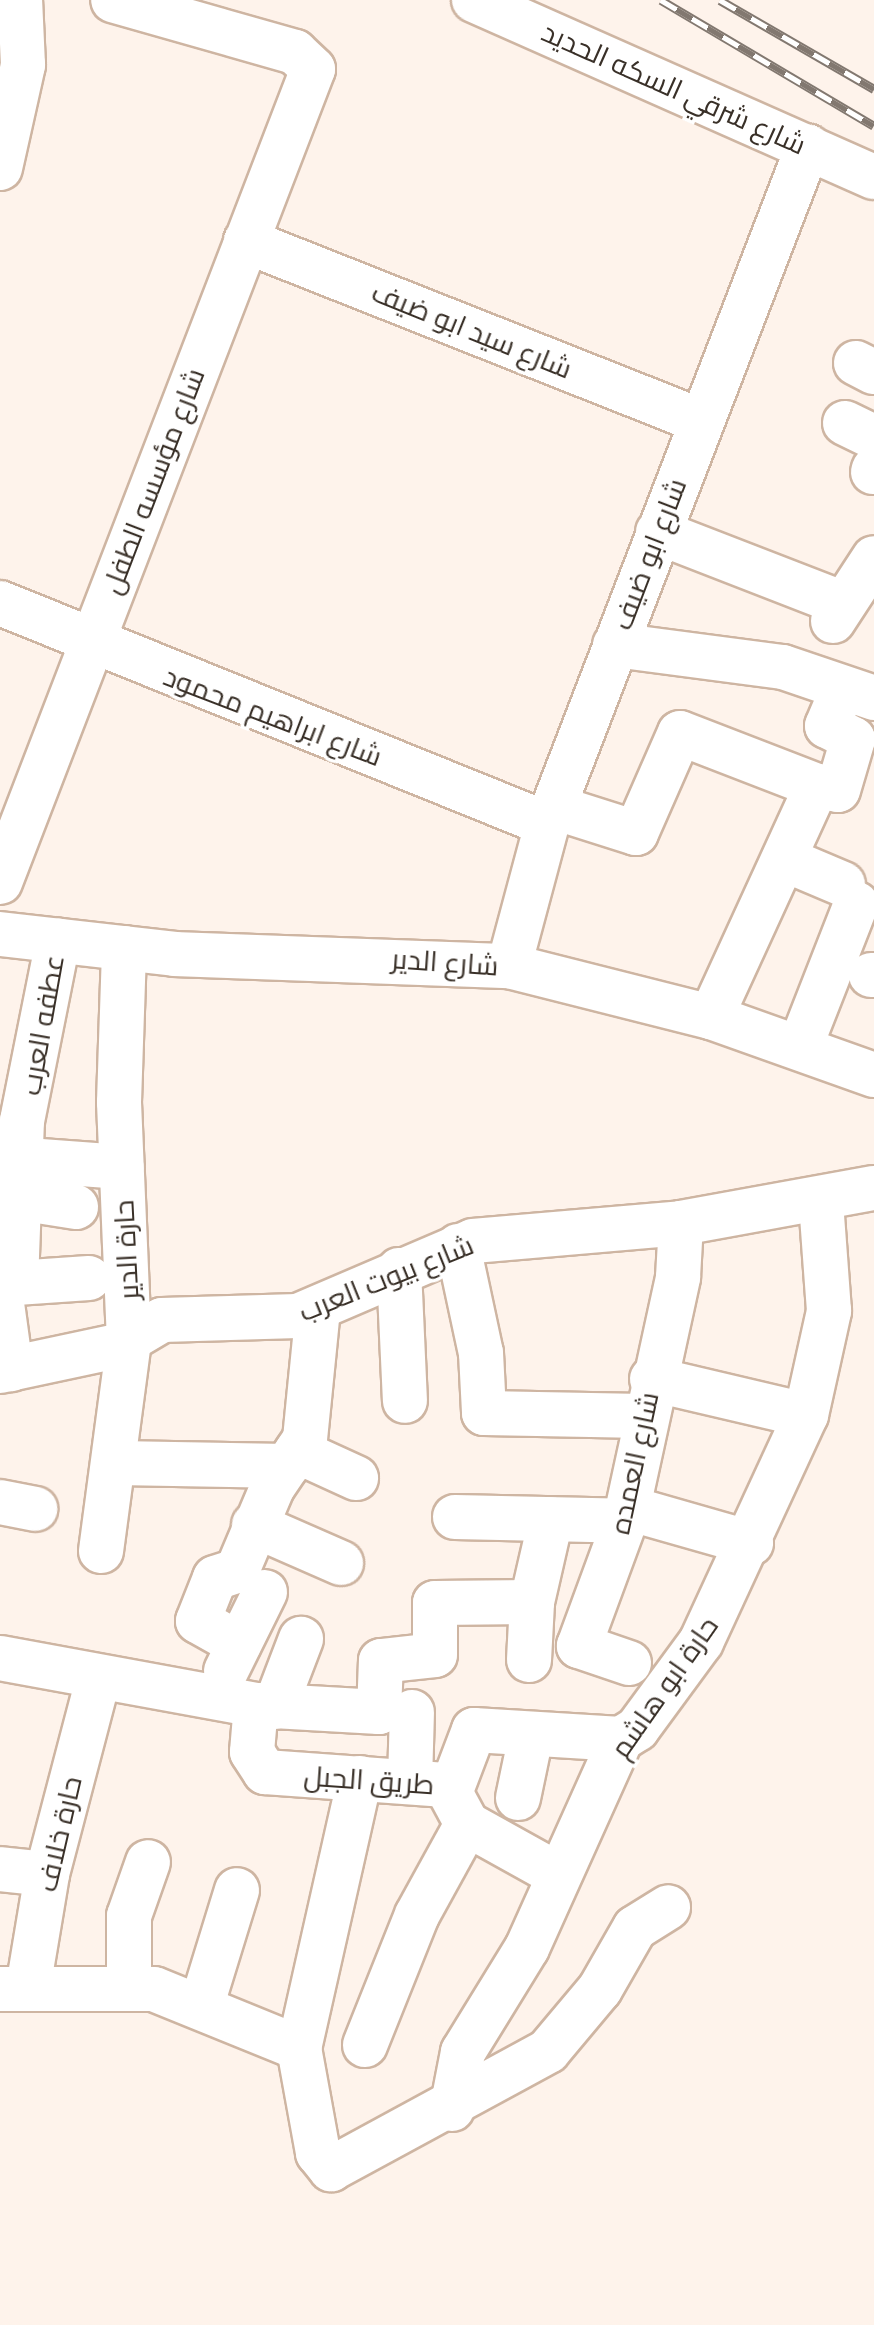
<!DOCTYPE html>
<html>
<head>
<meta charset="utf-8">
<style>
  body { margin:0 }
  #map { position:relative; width:874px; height:2325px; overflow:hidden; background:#fef3eb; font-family:"Public Sans",Cairo,sans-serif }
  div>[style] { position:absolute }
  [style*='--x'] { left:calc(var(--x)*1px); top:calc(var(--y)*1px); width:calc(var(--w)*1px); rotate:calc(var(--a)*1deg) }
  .roads { filter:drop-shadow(2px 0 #ceb5a2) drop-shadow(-2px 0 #ceb5a2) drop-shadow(0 2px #ceb5a2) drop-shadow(0 -2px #ceb5a2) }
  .minor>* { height:44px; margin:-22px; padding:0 22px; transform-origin:22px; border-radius:22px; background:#fff }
  .rail>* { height:9px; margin-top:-4.5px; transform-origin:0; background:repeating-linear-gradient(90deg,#fff 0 18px,#827870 0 36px); box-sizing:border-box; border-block:2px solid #827870 }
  span { translate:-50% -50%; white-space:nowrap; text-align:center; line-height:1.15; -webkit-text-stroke:7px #fff; paint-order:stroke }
  .street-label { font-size:28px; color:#393028 }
</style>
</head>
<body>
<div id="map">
  <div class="roads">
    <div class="minor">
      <div style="--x:474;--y:0;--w:437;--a:23.9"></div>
      <div style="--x:0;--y:168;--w:106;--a:-77.4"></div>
      <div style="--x:23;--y:65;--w:65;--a:-92.6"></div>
      <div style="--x:246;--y:241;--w:487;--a:21.6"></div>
      <div style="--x:856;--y:363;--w:20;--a:27"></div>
      <div style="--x:845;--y:423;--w:32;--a:26"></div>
      <div style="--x:873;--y:472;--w:3;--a:-72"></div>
      <div style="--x:658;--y:532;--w:196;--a:21.2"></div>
      <div style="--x:0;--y:603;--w:590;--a:22"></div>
      <div style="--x:833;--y:621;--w:75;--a:-56.9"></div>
      <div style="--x:615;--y:645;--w:169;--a:7.5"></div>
      <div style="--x:783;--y:667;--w:96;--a:18.8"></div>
      <div style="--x:554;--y:807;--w:86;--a:17.6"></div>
      <div style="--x:636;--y:833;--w:109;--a:-66.3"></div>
      <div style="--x:680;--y:733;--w:147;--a:21.1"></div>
      <div style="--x:784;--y:859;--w:64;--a:23"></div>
      <div style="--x:0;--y:882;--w:871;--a:-68.94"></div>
      <div style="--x:313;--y:69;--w:25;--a:-137"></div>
      <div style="--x:295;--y:52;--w:189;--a:-164.1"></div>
      <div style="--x:0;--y:934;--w:176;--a:6.5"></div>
      <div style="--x:175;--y:954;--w:334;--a:2.1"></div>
      <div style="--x:509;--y:966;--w:208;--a:14.2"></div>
      <div style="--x:711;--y:1017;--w:173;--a:19.6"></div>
      <div style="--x:509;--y:966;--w:147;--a:-75"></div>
      <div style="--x:547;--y:824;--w:726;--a:-68.92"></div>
      <div style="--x:871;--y:975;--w:3;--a:0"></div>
      <div style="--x:711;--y:1017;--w:254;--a:-65.4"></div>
      <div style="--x:817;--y:786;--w:21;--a:11"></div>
      <div style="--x:838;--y:790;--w:53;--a:-73.6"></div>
      <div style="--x:853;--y:739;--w:29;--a:-153"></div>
      <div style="--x:827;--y:726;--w:39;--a:-67"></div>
      <div style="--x:800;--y:1047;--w:154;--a:-68.6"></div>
      <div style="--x:0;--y:1158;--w:122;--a:4.2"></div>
      <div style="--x:0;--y:1195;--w:77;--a:9"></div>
      <div style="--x:458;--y:1246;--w:109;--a:77.9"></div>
      <div style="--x:481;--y:1353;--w:60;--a:87.1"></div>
      <div style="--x:484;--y:1413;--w:160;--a:1.1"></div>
      <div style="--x:399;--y:1270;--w:131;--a:87.4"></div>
      <div style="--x:16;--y:1283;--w:73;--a:-3.9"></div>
      <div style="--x:0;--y:1286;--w:16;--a:-11"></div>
      <div style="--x:16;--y:1283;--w:162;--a:-87.9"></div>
      <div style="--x:22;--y:1121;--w:184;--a:-78.7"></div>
      <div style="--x:0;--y:1289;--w:81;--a:82.2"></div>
      <div style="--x:0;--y:1371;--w:121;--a:-12"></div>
      <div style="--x:118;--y:1346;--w:51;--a:-30.6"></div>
      <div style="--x:162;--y:1320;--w:136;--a:-1.7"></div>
      <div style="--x:298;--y:1316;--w:190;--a:-23.2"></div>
      <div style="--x:473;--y:1241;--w:209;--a:-4.9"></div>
      <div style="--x:681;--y:1223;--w:196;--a:-10.3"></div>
      <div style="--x:652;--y:1379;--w:158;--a:13.2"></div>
      <div style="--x:297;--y:1451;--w:65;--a:24.6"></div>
      <div style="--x:117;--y:1463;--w:170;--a:1"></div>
      <div style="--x:0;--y:1502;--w:36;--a:11"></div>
      <div style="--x:628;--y:1508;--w:128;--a:15.9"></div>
      <div style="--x:455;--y:1517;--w:170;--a:1.3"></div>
      <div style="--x:254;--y:1525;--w:95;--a:23.6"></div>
      <div style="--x:101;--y:1551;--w:212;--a:-82.4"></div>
      <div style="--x:129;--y:1341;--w:239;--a:-92.4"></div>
      <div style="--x:119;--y:1102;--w:154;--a:-88.1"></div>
      <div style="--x:239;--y:1644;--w:47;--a:-150.7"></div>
      <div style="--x:198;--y:1621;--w:46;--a:-68.4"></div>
      <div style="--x:215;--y:1578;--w:23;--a:-18"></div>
      <div style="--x:237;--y:1571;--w:90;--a:-67.1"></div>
      <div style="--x:272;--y:1488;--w:59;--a:-56"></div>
      <div style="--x:305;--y:1439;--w:131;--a:-84.3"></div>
      <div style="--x:0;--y:1658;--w:260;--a:10.4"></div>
      <div style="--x:256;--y:1705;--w:123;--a:3.3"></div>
      <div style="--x:379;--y:1712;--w:51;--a:-87.8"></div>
      <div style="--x:381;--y:1661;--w:54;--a:-6.3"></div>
      <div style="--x:435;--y:1655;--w:52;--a:-90"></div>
      <div style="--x:435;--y:1603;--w:97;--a:-0.6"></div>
      <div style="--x:529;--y:1660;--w:58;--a:-87"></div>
      <div style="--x:532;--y:1602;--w:85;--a:-77.1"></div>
      <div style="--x:629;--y:1663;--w:53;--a:-161.2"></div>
      <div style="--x:579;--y:1646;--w:133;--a:-69.8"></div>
      <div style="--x:625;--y:1521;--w:250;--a:-77.7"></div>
      <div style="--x:678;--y:1277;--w:54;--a:-86.8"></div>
      <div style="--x:226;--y:1671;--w:88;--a:-63.7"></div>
      <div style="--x:256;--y:1705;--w:47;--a:94.9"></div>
      <div style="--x:252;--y:1752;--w:24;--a:57"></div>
      <div style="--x:265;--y:1772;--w:181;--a:4.1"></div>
      <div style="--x:446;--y:1785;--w:44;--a:61.7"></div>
      <div style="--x:467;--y:1824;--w:103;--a:29.1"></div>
      <div style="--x:275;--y:1707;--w:73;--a:-69.1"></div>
      <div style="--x:360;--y:1778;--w:277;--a:102.7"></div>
      <div style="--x:299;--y:2048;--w:107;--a:79.7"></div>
      <div style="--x:318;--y:2153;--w:21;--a:51"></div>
      <div style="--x:331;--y:2169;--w:247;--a:-28.5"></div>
      <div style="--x:548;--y:2051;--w:81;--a:-50"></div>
      <div style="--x:600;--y:1989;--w:70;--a:-60.2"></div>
      <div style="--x:635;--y:1928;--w:39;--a:-32"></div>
      <div style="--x:410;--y:1782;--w:70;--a:-88.4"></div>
      <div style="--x:452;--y:1788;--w:62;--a:-69.2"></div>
      <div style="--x:474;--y:1730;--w:147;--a:3.5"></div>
      <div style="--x:518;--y:1798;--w:63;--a:-78.2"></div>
      <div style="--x:0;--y:1869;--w:47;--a:6.1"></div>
      <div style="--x:129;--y:1987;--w:71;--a:-90"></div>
      <div style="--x:129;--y:1916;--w:57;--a:-70.6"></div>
      <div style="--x:28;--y:1988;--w:116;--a:-80.5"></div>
      <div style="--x:47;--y:1874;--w:201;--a:-75.3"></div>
      <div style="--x:0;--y:1989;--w:154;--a:0"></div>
      <div style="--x:154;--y:1989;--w:157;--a:22.1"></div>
      <div style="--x:202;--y:2004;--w:119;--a:-72.9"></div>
      <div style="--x:365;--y:2045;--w:140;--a:-68.2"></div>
      <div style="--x:417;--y:1915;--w:104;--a:-61.2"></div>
      <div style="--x:452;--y:2109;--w:58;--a:-79.1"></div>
      <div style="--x:463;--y:2052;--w:122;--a:-58.4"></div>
      <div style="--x:527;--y:1948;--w:229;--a:-65.8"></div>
      <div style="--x:621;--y:1739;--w:19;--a:-32"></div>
      <div style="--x:637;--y:1729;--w:108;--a:-53.7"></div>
      <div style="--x:701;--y:1642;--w:250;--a:-65.2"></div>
      <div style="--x:806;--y:1415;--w:107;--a:-77.5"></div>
      <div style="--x:829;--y:1311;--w:109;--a:-94.2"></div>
    </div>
  </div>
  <div class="rail">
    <div style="--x:661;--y:0;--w:247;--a:30.6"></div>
    <div style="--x:720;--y:0;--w:178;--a:30"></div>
  </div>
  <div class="street-label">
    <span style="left:674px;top:88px;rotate:24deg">شارع شرقي السكه الحديد</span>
    <span style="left:472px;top:330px;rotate:22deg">شارع سيد ابو ضيف</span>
    <span style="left:153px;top:481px;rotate:-69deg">شارع مؤسسه الطفل</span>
    <span style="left:649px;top:554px;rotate:-69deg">شارع ابو ضيف</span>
    <span style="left:273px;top:716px;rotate:21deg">شارع ابراهيم محمود</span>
    <span style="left:445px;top:962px;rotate:4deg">شارع الدير</span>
    <span style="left:42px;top:1025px;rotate:-80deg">عطفه العرب</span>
    <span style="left:126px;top:1250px;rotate:-93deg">حارة الدير</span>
    <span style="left:386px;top:1278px;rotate:-22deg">شارع بيوت العرب</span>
    <span style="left:634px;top:1463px;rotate:-78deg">شارع العمده</span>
    <span style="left:664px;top:1687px;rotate:-55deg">حارة ابو هاشم</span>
    <span style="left:369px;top:1780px;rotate:4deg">طريق الجبل</span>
    <span style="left:59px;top:1834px;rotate:-77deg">حارة خلاف</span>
  </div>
</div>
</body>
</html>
